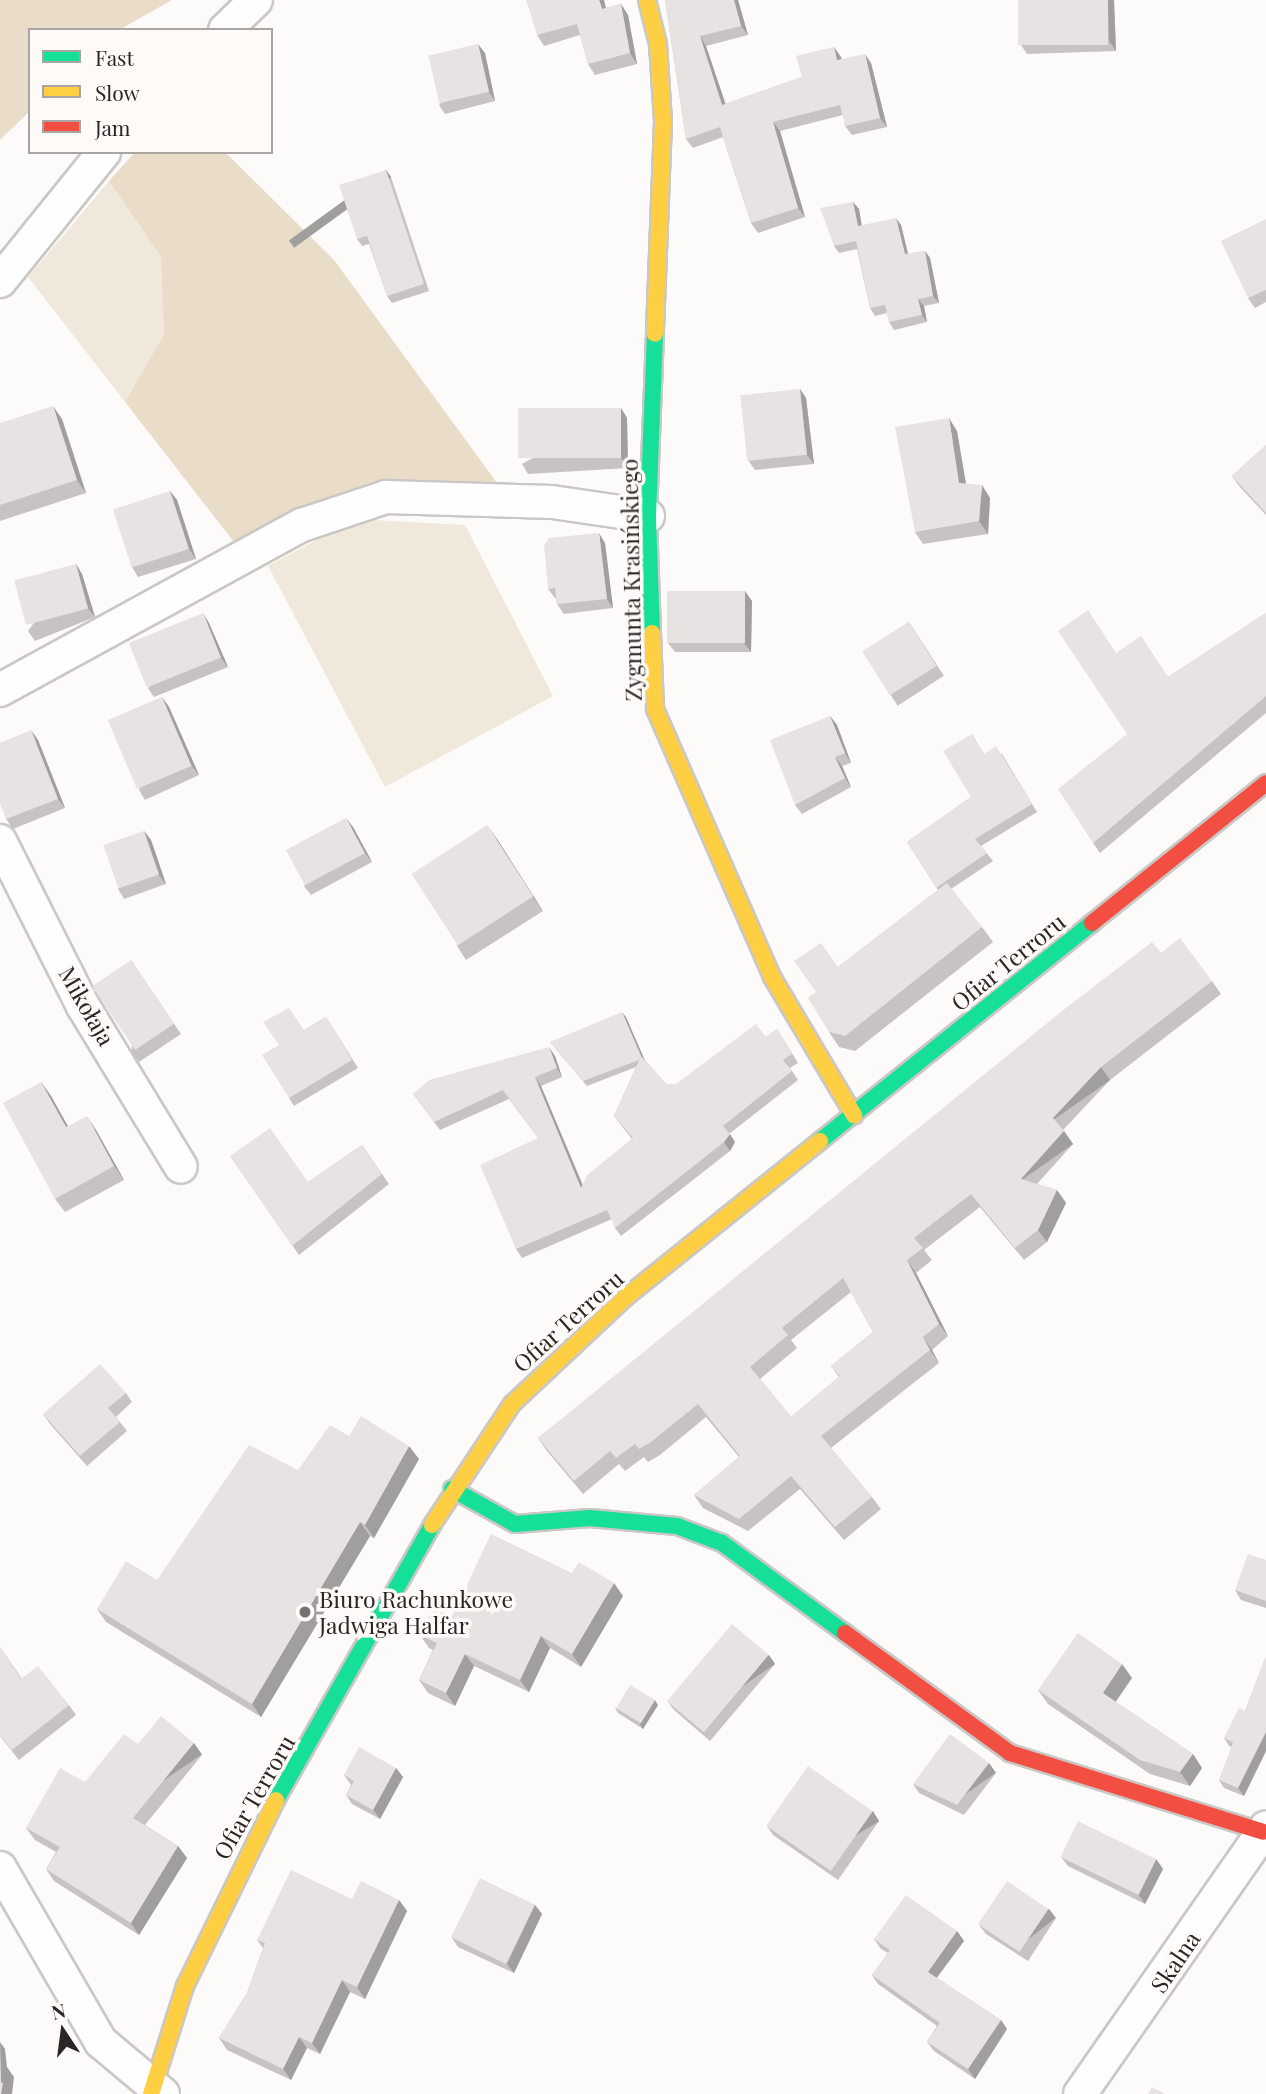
<!DOCTYPE html>
<html>
<head>
<meta charset="utf-8">
<style>
  body { margin:0 }
  #map { position:relative; width:1266px; height:2094px; overflow:hidden; background:#fdfbf9; font-family:"Playfair Display",serif }
  div>[style] { position:absolute }
  [style*='--x'] { left:calc(var(--x)*1px); top:calc(var(--y)*1px); width:calc(var(--w)*1px); rotate:calc(var(--a)*1deg) }
  .green>* { inset:0; background:#f1e8dc }
  .forest>* { inset:0; background:#e9dcc9 }
  .roads { filter:drop-shadow(2px 0 #cac7c5) drop-shadow(-2px 0 #cac7c5) drop-shadow(0 2px #cac7c5) drop-shadow(0 -2px #cac7c5) }
  .street>* { height:32px; margin:-16px; padding:0 16px; transform-origin:16px; border-radius:16px; background:#fffefe }
  .fast>* { height:16px; margin:-8px; padding:0 8px; transform-origin:8px; border-radius:8px; background:#16e098 }
  .slow>* { height:16px; margin:-8px; padding:0 8px; transform-origin:8px; border-radius:8px; background:#ffcf43 }
  .jam>* { height:16px; margin:-8px; padding:0 8px; transform-origin:8px; border-radius:8px; background:#f24e42 }
  .wall>* { inset:0; background:#c6c3c2; transform-origin:0 0 }
  .shaded-wall>* { inset:0; background:#a19f9e; transform-origin:0 0 }
  .building>* { inset:0; background:#e6e3e2; transform-origin:0 0 }
  .dots>* { width:19px; height:19px; translate:-50% -50%; box-sizing:border-box; border:4px solid #fefaf8; border-radius:50% }
  span { translate:-50% -50%; white-space:nowrap; text-align:center; line-height:1.15; -webkit-text-stroke:7px #fefaf8; paint-order:stroke }
  .street-label { font-size:23px; color:#2a2624 }
  .poi-label { font-size:23px; color:#2a2624 }
  .left { translate:0 -50%; text-align:left }
  .legend { position:absolute; left:28px; top:28px; width:245px; height:126px; box-sizing:border-box; background:#fefaf8; border:2px solid #a9a5a3; margin:0; padding:9px 12px; list-style:none; font-size:21px; color:#2a2624 }
  .legend li { display:flex; align-items:center; gap:14px; height:35px }
  .legend b { width:35px; border:2px solid #a9a5a3 }
  .north { position:absolute; left:28px; top:1996px; width:70px; height:70px; -webkit-text-stroke:5px #fefaf8; paint-order:stroke; rotate:347deg; font-size:19px; font-weight:700; line-height:28px; text-align:center; color:#2a2624 }
  .north::after { content:''; display:block; margin:auto; width:24px; height:32px; background:#2a2624; clip-path:polygon(50% 0,100% 100%,50% 72%,0 100%) }
</style>
</head>
<body>
<div id="map">
  <div class="green">
    <div style="clip-path:polygon(109px 181px,161px 257px,164px 334px,125px 402px,28px 277px)"></div>
    <div style="clip-path:polygon(356px 519px,465px 525px,553px 696px,385px 787px,268px 566px)"></div>
  </div>
  <div class="forest">
    <div style="clip-path:polygon(0 0,172px 0,119px 30px,30px 30px,30px 111px,0 140px)"></div>
    <div style="clip-path:polygon(135px 152px,225px 152px,334px 260px,503px 491px,397px 486px,249px 546px,234px 542px,125px 402px,164px 334px,161px 257px,109px 181px)"></div>
  </div>
  <div class="roads">
    <div class="street">
      <div style="--x:225;--y:30;--w:43;--a:-44.1"></div>
      <div style="--x:0;--y:281;--w:166;--a:-51.1"></div>
      <div style="--x:0;--y:690;--w:344;--a:-28.7"></div>
      <div style="--x:302;--y:525;--w:89;--a:-18.4"></div>
      <div style="--x:386;--y:497;--w:166;--a:1.7"></div>
      <div style="--x:552;--y:502;--w:97;--a:8.3"></div>
      <div style="--x:0;--y:841;--w:185;--a:63.3"></div>
      <div style="--x:83;--y:1006;--w:188;--a:58.7"></div>
      <div style="--x:0;--y:1868;--w:201;--a:59.9"></div>
      <div style="--x:101;--y:2042;--w:81;--a:40"></div>
      <div style="--x:1080;--y:2094;--w:325;--a:-55.1"></div>
    </div>
    <div class="fast">
      <div style="--x:652;--y:633;--w:117;--a:-92"></div>
      <div style="--x:648;--y:516;--w:182;--a:-87.8"></div>
      <div style="--x:820;--y:1141;--w:349;--a:-38.7"></div>
      <div style="--x:452;--y:1489;--w:72;--a:29.1"></div>
      <div style="--x:515;--y:1524;--w:75;--a:-4.6"></div>
      <div style="--x:590;--y:1518;--w:87;--a:5.3"></div>
      <div style="--x:677;--y:1526;--w:48;--a:20.7"></div>
      <div style="--x:722;--y:1543;--w:152;--a:36.2"></div>
      <div style="--x:276;--y:1800;--w:316;--a:-60.4"></div>
    </div>
    <div class="slow">
      <div style="--x:647;--y:0;--w:45;--a:76"></div>
      <div style="--x:658;--y:44;--w:78;--a:86.3"></div>
      <div style="--x:663;--y:122;--w:212;--a:92.2"></div>
      <div style="--x:652;--y:633;--w:76;--a:87.7"></div>
      <div style="--x:655;--y:709;--w:292;--a:66.4"></div>
      <div style="--x:772;--y:977;--w:161;--a:59.3"></div>
      <div style="--x:432;--y:1525;--w:145;--a:-56.5"></div>
      <div style="--x:512;--y:1404;--w:156;--a:-43.2"></div>
      <div style="--x:626;--y:1297;--w:249;--a:-38.8"></div>
      <div style="--x:151;--y:2094;--w:113;--a:-72.5"></div>
      <div style="--x:185;--y:1986;--w:207;--a:-63.9"></div>
    </div>
    <div class="jam">
      <div style="--x:1092;--y:923;--w:223;--a:-38.8"></div>
      <div style="--x:845;--y:1633;--w:204;--a:36"></div>
      <div style="--x:1010;--y:1753;--w:265;--a:17.3"></div>
    </div>
  </div>
  <div class="wall">
    <div style="clip-path:polygon(665px 0,738px 0,748px 35px,706px 46px,725px 104px,802px 77px,834px 47px,841px 60px,871px 63px,887px 127px,852px 135px,845px 126px,843px 115px,780px 131px,805px 217px,758px 233px,751px 223px,723px 137px,693px 148px,686px 139px)"></div>
    <div style="clip-path:polygon(1018px 0,1114px 0,1116px 51px,1027px 54px,1021px 45px)"></div>
    <div style="clip-path:polygon(621px 4px,628px 15px,637px 64px,595px 75px,588px 64px,580px 35px,544px 46px,537px 35px,606px 8px)"></div>
    <div style="clip-path:polygon(485px 53px,495px 101px,445px 114px,439px 105px)"></div>
    <div style="clip-path:polygon(386px 170px,391px 177px,429px 291px,392px 303px,387px 296px,369px 244px,362px 246px,357px 239px)"></div>
    <div style="clip-path:polygon(853px 202px,859px 209px,862px 226px,901px 225px,908px 254px,925px 251px,930px 258px,939px 303px,924px 306px,927px 322px,894px 330px,889px 322px,887px 313px,875px 316px,870px 308px,857px 249px,839px 253px,834px 246px)"></div>
    <div style="clip-path:polygon(1266px 219px,1266px 302px,1255px 308px,1248px 298px)"></div>
    <div style="clip-path:polygon(800px 389px,806px 398px,814px 464px,755px 470px,748px 460px)"></div>
    <div style="clip-path:polygon(621px 408px,627px 418px,628px 468px,528px 474px,522px 464px)"></div>
    <div style="clip-path:polygon(62px 419px,86px 493px,0 521px,0 423px)"></div>
    <div style="clip-path:polygon(957px 431px,966px 484px,990px 498px,988px 534px,923px 544px,915px 532px)"></div>
    <div style="clip-path:polygon(1266px 445px,1266px 515px,1239px 486px,1232px 476px)"></div>
    <div style="clip-path:polygon(170px 491px,177px 500px,196px 559px,138px 577px,132px 567px)"></div>
    <div style="clip-path:polygon(605px 543px,613px 608px,564px 614px,557px 604px,556px 598px,555px 598px,548px 589px)"></div>
    <div style="clip-path:polygon(76px 564px,82px 574px,95px 617px,35px 641px,28px 631px)"></div>
    <div style="clip-path:polygon(752px 601px,751px 652px,675px 652px,668px 643px)"></div>
    <div style="clip-path:polygon(1266px 613px,1266px 713px,1100px 853px,1093px 843px,1127px 734px,1117px 653px,1168px 677px)"></div>
    <div style="left:909px;top:622px;width:64px;height:55px;rotate:57deg"></div>
    <div style="clip-path:polygon(209px 623px,228px 667px,154px 697px,148px 688px)"></div>
    <div style="clip-path:polygon(162px 697px,169px 707px,199px 775px,145px 800px,139px 790px)"></div>
    <div style="clip-path:polygon(830px 716px,837px 725px,851px 763px,842px 766px,851px 787px,802px 814px,795px 805px)"></div>
    <div style="clip-path:polygon(972px 734px,984px 754px,1002px 754px,1037px 812px,981px 846px,993px 861px,951px 889px,982px 927px,993px 942px,855px 1051px,839px 1047px,829px 1032px,816px 992px,838px 967px,938px 890px,907px 842px,971px 797px)"></div>
    <div style="clip-path:polygon(38px 740px,65px 808px,13px 829px,6px 819px)"></div>
    <div style="clip-path:polygon(353px 827px,372px 862px,311px 895px,304px 886px)"></div>
    <div style="clip-path:polygon(144px 831px,151px 840px,166px 884px,124px 899px,118px 889px)"></div>
    <div style="clip-path:polygon(497px 839px,543px 911px,466px 960px,457px 946px)"></div>
    <div style="clip-path:polygon(evenodd,1161px 953px,1212px 981px,1221px 994px,1110px 1080px,1063px 1130px,1073px 1144px,1037px 1184px,1057px 1190px,1066px 1203px,1047px 1242px,1024px 1260px,980px 1207px,924px 1250px,932px 1260px,916px 1273px,948px 1336px,932px 1350px,939px 1363px,831px 1448px,872px 1497px,881px 1509px,844px 1540px,800px 1489px,748px 1531px,703px 1508px,694px 1495px,739px 1457px,706px 1417px,660px 1455px,648px 1462px,644px 1457px,625px 1471px,619px 1464px,583px 1494px,547px 1451px,538px 1438px,1161px 953px,851px 1292px,873px 1332px,831px 1366px,839px 1377px,791px 1417px,760px 1379px,797px 1348px,791px 1340px,851px 1292px)"></div>
    <div style="clip-path:polygon(131px 960px,181px 1034px,139px 1062px,132px 1052px)"></div>
    <div style="clip-path:polygon(326px 1017px,358px 1068px,294px 1106px,289px 1098px,304px 1030px)"></div>
    <div style="clip-path:polygon(626px 1017px,644px 1059px,666px 1084px,676px 1084px,766px 1037px,777px 1029px,798px 1063px,790px 1068px,798px 1080px,729px 1134px,735px 1142px,730px 1151px,621px 1236px,615px 1228px,612px 1219px,522px 1258px,516px 1249px,538px 1138px,509px 1099px,440px 1130px,413px 1094px,555px 1056px,562px 1077px,541px 1086px,583px 1185px,632px 1139px,614px 1116px,636px 1067px,587px 1086px,550px 1042px)"></div>
    <div style="clip-path:polygon(41px 1082px,51px 1096px,68px 1126px,96px 1130px,124px 1180px,65px 1212px,55px 1199px)"></div>
    <div style="clip-path:polygon(362px 1145px,389px 1184px,299px 1255px,230px 1156px,308px 1182px)"></div>
    <div style="clip-path:polygon(126px 1393px,132px 1402px,116px 1417px,127px 1431px,87px 1466px,50px 1424px,43px 1414px)"></div>
    <div style="clip-path:polygon(349px 1436px,419px 1459px,374px 1538px,370px 1536px,261px 1717px,106px 1622px,97px 1609px,157px 1580px,298px 1470px)"></div>
    <div style="clip-path:polygon(1266px 1560px,1266px 1608px,1241px 1600px,1235px 1590px)"></div>
    <div style="clip-path:polygon(623px 1596px,581px 1667px,550px 1648px,529px 1692px,474px 1666px,455px 1706px,428px 1693px,419px 1680px,433px 1650px,429px 1648px,420px 1635px,452px 1616px)"></div>
    <div style="clip-path:polygon(0 1647px,22px 1679px,69px 1705px,76px 1715px,19px 1760px,0 1736px)"></div>
    <div style="clip-path:polygon(1266px 1656px,1266px 1751px,1244px 1796px,1224px 1788px,1219px 1780px,1232px 1747px,1229px 1746px,1224px 1738px,1245px 1711px)"></div>
    <div style="clip-path:polygon(775px 1664px,710px 1741px,674px 1710px,667px 1701px)"></div>
    <div style="clip-path:polygon(1132px 1678px,1116px 1702px,1193px 1754px,1202px 1768px,1190px 1786px,1150px 1774px,1048px 1704px,1038px 1690px)"></div>
    <div style="clip-path:polygon(658px 1705px,643px 1729px,618px 1713px,615px 1708px)"></div>
    <div style="clip-path:polygon(194px 1743px,202px 1755px,145px 1825px,178px 1846px,187px 1858px,139px 1935px,54px 1881px,46px 1869px,56px 1852px,35px 1840px,26px 1828px,85px 1782px,138px 1744px)"></div>
    <div style="clip-path:polygon(989px 1763px,996px 1773px,964px 1815px,919px 1793px,913px 1784px)"></div>
    <div style="clip-path:polygon(396px 1768px,403px 1777px,380px 1819px,352px 1804px,346px 1795px,351px 1785px,344px 1775px)"></div>
    <div style="clip-path:polygon(879px 1821px,838px 1880px,773px 1835px,767px 1826px)"></div>
    <div style="clip-path:polygon(1061px 1857px,1156px 1859px,1163px 1869px,1145px 1904px,1068px 1866px)"></div>
    <div style="clip-path:polygon(352px 1899px,399px 1900px,407px 1911px,365px 1999px,350px 1992px,320px 2054px,307px 2048px,291px 2080px,227px 2050px,219px 2038px,247px 1993px,263px 1948px,257px 1940px)"></div>
    <div style="clip-path:polygon(535px 1905px,542px 1914px,514px 1973px,458px 1947px,452px 1938px)"></div>
    <div style="clip-path:polygon(1049px 1909px,1056px 1918px,1028px 1961px,986px 1934px,979px 1925px)"></div>
    <div style="clip-path:polygon(957px 1931px,964px 1941px,937px 1978px,1001px 2020px,1007px 2029px,975px 2079px,934px 2051px,927px 2042px,937px 2026px,878px 1984px,872px 1975px,888px 1953px,881px 1949px,874px 1939px)"></div>
  </div>
  <div class="shaded-wall">
    <div style="clip-path:polygon(599px 0,604px 0,609px 20px,602px 9px)"></div>
    <div style="clip-path:polygon(734px 0,738px 0,748px 35px,741px 26px)"></div>
    <div style="clip-path:polygon(1108px 0,1114px 0,1116px 51px,1109px 41px)"></div>
    <div style="clip-path:polygon(621px 4px,628px 15px,637px 64px,630px 53px)"></div>
    <div style="clip-path:polygon(700px 36px,706px 46px,729px 114px,722px 105px)"></div>
    <div style="clip-path:polygon(478px 44px,485px 53px,495px 101px,489px 92px)"></div>
    <div style="clip-path:polygon(834px 47px,841px 57px,844px 70px,837px 60px)"></div>
    <div style="clip-path:polygon(865px 54px,871px 63px,887px 127px,880px 118px)"></div>
    <div style="clip-path:polygon(773px 122px,780px 131px,805px 217px,798px 208px)"></div>
    <div style="left:386px;top:170px;width:9px;height:120px;rotate:54deg"></div>
    <div style="clip-path:polygon(853px 202px,859px 209px,863px 234px,858px 226px)"></div>
    <div style="clip-path:polygon(896px 218px,901px 225px,910px 262px,905px 254px)"></div>
    <div style="clip-path:polygon(925px 251px,930px 258px,939px 303px,933px 296px)"></div>
    <div style="clip-path:polygon(918px 299px,924px 306px,927px 322px,922px 315px)"></div>
    <div style="clip-path:polygon(800px 389px,806px 398px,814px 464px,807px 455px)"></div>
    <div style="clip-path:polygon(53px 406px,62px 419px,86px 493px,77px 480px)"></div>
    <div style="clip-path:polygon(621px 408px,627px 418px,628px 468px,621px 458px)"></div>
    <div style="clip-path:polygon(949px 418px,957px 431px,968px 496px,959px 483px)"></div>
    <div style="clip-path:polygon(982px 485px,990px 498px,988px 534px,979px 521px)"></div>
    <div style="clip-path:polygon(170px 491px,177px 500px,196px 559px,189px 549px)"></div>
    <div style="clip-path:polygon(599px 533px,605px 543px,613px 608px,607px 599px)"></div>
    <div style="clip-path:polygon(76px 564px,82px 574px,95px 617px,88px 608px)"></div>
    <div style="clip-path:polygon(745px 591px,752px 601px,751px 652px,744px 643px)"></div>
    <div style="clip-path:polygon(203px 613px,209px 623px,228px 667px,221px 658px)"></div>
    <div style="clip-path:polygon(162px 697px,169px 707px,199px 775px,192px 766px)"></div>
    <div style="clip-path:polygon(830px 716px,837px 725px,851px 763px,845px 753px)"></div>
    <div style="clip-path:polygon(31px 730px,38px 740px,65px 808px,58px 799px)"></div>
    <div style="clip-path:polygon(835px 757px,842px 766px,851px 787px,845px 778px)"></div>
    <div style="clip-path:polygon(346px 818px,353px 827px,372px 862px,365px 853px)"></div>
    <div style="clip-path:polygon(487px 825px,497px 839px,543px 911px,533px 897px)"></div>
    <div style="clip-path:polygon(144px 831px,151px 840px,166px 884px,159px 875px)"></div>
    <div style="clip-path:polygon(622px 1012px,626px 1017px,646px 1063px,642px 1058px)"></div>
    <div style="clip-path:polygon(549px 1047px,555px 1056px,562px 1077px,557px 1068px)"></div>
    <div style="left:1101px;top:1067px;width:16px;height:70px;rotate:55deg"></div>
    <div style="clip-path:polygon(535px 1077px,541px 1086px,587px 1196px,581px 1188px)"></div>
    <div style="clip-path:polygon(41px 1082px,51px 1096px,76px 1141px,66px 1127px)"></div>
    <div style="clip-path:polygon(87px 1116px,96px 1130px,124px 1180px,114px 1166px)"></div>
    <div style="left:1064px;top:1131px;width:16px;height:64px;rotate:55deg"></div>
    <div style="clip-path:polygon(730px 1134px,735px 1142px,730px 1151px,724px 1142px)"></div>
    <div style="clip-path:polygon(1057px 1190px,1066px 1203px,1047px 1242px,1038px 1230px)"></div>
    <div style="clip-path:polygon(907px 1260px,916px 1273px,948px 1336px,939px 1324px)"></div>
    <div style="clip-path:polygon(923px 1337px,932px 1350px,939px 1363px,930px 1350px)"></div>
    <div style="clip-path:polygon(409px 1446px,419px 1459px,374px 1538px,365px 1525px)"></div>
    <div style="clip-path:polygon(360px 1522px,370px 1536px,261px 1717px,252px 1704px)"></div>
    <div style="clip-path:polygon(614px 1583px,623px 1596px,581px 1667px,572px 1654px)"></div>
    <div style="clip-path:polygon(541px 1636px,550px 1648px,529px 1692px,520px 1680px)"></div>
    <div style="clip-path:polygon(465px 1654px,474px 1666px,455px 1706px,446px 1693px)"></div>
    <div style="left:769px;top:1655px;width:11px;height:101px;rotate:56deg"></div>
    <div style="clip-path:polygon(1122px 1664px,1132px 1678px,1112px 1706px,1103px 1693px)"></div>
    <div style="clip-path:polygon(655px 1700px,658px 1705px,643px 1729px,640px 1724px)"></div>
    <div style="clip-path:polygon(1266px 1732px,1266px 1751px,1244px 1796px,1238px 1788px)"></div>
    <div style="left:194px;top:1743px;width:14px;height:97px;rotate:56deg"></div>
    <div style="clip-path:polygon(1193px 1754px,1202px 1768px,1190px 1786px,1180px 1772px)"></div>
    <div style="left:989px;top:1763px;width:12px;height:53px;rotate:55deg"></div>
    <div style="clip-path:polygon(396px 1768px,403px 1777px,380px 1819px,373px 1810px)"></div>
    <div style="left:873px;top:1811px;width:12px;height:73px;rotate:59deg"></div>
    <div style="clip-path:polygon(178px 1846px,187px 1858px,139px 1935px,131px 1923px)"></div>
    <div style="clip-path:polygon(1156px 1859px,1163px 1869px,1145px 1904px,1138px 1894px)"></div>
    <div style="clip-path:polygon(399px 1900px,407px 1911px,365px 1999px,357px 1987px)"></div>
    <div style="clip-path:polygon(535px 1905px,542px 1914px,514px 1973px,507px 1964px)"></div>
    <div style="left:1049px;top:1909px;width:11px;height:51px;rotate:52deg"></div>
    <div style="clip-path:polygon(957px 1931px,964px 1941px,934px 1981px,928px 1972px)"></div>
    <div style="clip-path:polygon(342px 1980px,350px 1992px,320px 2054px,312px 2043px)"></div>
    <div style="clip-path:polygon(1001px 2020px,1007px 2029px,975px 2079px,968px 2069px)"></div>
    <div style="clip-path:polygon(299px 2037px,307px 2048px,291px 2080px,283px 2069px)"></div>
    <div style="clip-path:polygon(0 2042px,5px 2049px,7px 2067px,14px 2077px,12px 2094px,1px 2094px)"></div>
  </div>
  <div class="building">
    <div style="clip-path:polygon(526px 0,599px 0,602px 9px,621px 4px,630px 53px,588px 64px,577px 24px,537px 35px)"></div>
    <div style="clip-path:polygon(665px 0,734px 0,741px 26px,700px 36px,722px 105px,802px 77px,796px 56px,834px 47px,837px 60px,865px 54px,880px 118px,845px 126px,840px 105px,773px 122px,798px 208px,751px 223px,720px 127px,686px 139px)"></div>
    <div style="left:1018px;top:0;width:90px;height:45px"></div>
    <div style="left:478px;top:44px;width:49px;height:51px;rotate:77deg"></div>
    <div style="clip-path:polygon(386px 170px,424px 284px,387px 296px,367px 236px,357px 239px,339px 185px)"></div>
    <div style="clip-path:polygon(853px 202px,858px 226px,896px 218px,905px 254px,925px 251px,933px 296px,918px 299px,922px 315px,889px 322px,885px 305px,870px 308px,856px 241px,834px 246px,820px 208px)"></div>
    <div style="clip-path:polygon(1266px 219px,1266px 290px,1248px 298px,1221px 241px)"></div>
    <div style="left:800px;top:389px;width:66px;height:60px;rotate:84deg"></div>
    <div style="clip-path:polygon(53px 406px,77px 480px,0 505px,0 423px)"></div>
    <div style="left:621px;top:408px;width:50px;height:103px;rotate:90deg"></div>
    <div style="clip-path:polygon(949px 418px,959px 483px,982px 485px,979px 521px,915px 532px,895px 427px)"></div>
    <div style="clip-path:polygon(1266px 445px,1266px 513px,1232px 476px)"></div>
    <div style="left:170px;top:491px;width:61px;height:60px;rotate:72deg"></div>
    <div style="clip-path:polygon(599px 533px,607px 599px,557px 604px,555px 588px,548px 589px,544px 545px,549px 538px)"></div>
    <div style="left:76px;top:564px;width:46px;height:64px;rotate:75deg"></div>
    <div style="left:667px;top:591px;width:78px;height:52px"></div>
    <div style="clip-path:polygon(1088px 610px,1116px 653px,1141px 636px,1168px 677px,1266px 613px,1266px 696px,1093px 843px,1058px 789px,1127px 734px,1058px 631px)"></div>
    <div style="left:203px;top:613px;width:48px;height:80px;rotate:68deg"></div>
    <div style="left:909px;top:622px;width:52px;height:55px;rotate:58deg"></div>
    <div style="left:162px;top:697px;width:75px;height:59px;rotate:67deg"></div>
    <div style="clip-path:polygon(830px 716px,845px 753px,835px 757px,845px 778px,795px 805px,770px 740px)"></div>
    <div style="clip-path:polygon(31px 730px,58px 799px,6px 819px,0 803px,0 743px)"></div>
    <div style="clip-path:polygon(972px 734px,984px 754px,996px 746px,1032px 804px,975px 839px,987px 853px,936px 888px,907px 842px,971px 797px,943px 751px)"></div>
    <div style="left:346px;top:818px;width:40px;height:68px;rotate:62deg"></div>
    <div style="left:487px;top:825px;width:85px;height:90px;rotate:57deg"></div>
    <div style="left:144px;top:831px;width:46px;height:43px;rotate:71deg"></div>
    <div style="clip-path:polygon(947px 883px,982px 927px,845px 1036px,829px 1032px,808px 998px,816px 992px,794px 961px,821px 943px,838px 967px)"></div>
    <div style="clip-path:polygon(evenodd,1180px 938px,1212px 981px,1101px 1067px,1053px 1118px,1064px 1131px,1021px 1179px,1057px 1190px,1038px 1230px,1015px 1248px,971px 1194px,914px 1238px,923px 1248px,907px 1260px,939px 1324px,923px 1337px,930px 1350px,821px 1436px,872px 1497px,835px 1527px,791px 1476px,739px 1519px,694px 1495px,740px 1456px,698px 1404px,651px 1442px,639px 1449px,635px 1444px,616px 1458px,610px 1451px,574px 1481px,538px 1438px,1062px 1011px,1152px 942px,1161px 953px,1180px 938px,843px 1278px,873px 1332px,831px 1366px,840px 1376px,791px 1417px,750px 1367px,788px 1335px,782px 1328px,843px 1278px)"></div>
    <div style="left:131px;top:960px;width:77px;height:47px;rotate:56deg"></div>
    <div style="clip-path:polygon(289px 1008px,304px 1030px,326px 1017px,352px 1060px,289px 1098px,262px 1055px,279px 1045px,263px 1022px)"></div>
    <div style="clip-path:polygon(622px 1012px,641px 1056px,639px 1060px,583px 1081px,550px 1042px)"></div>
    <div style="clip-path:polygon(756px 1024px,766px 1037px,777px 1029px,792px 1054px,783px 1060px,792px 1071px,723px 1126px,730px 1134px,724px 1142px,615px 1228px,607px 1210px,516px 1249px,480px 1165px,538px 1138px,503px 1090px,434px 1122px,413px 1094px,429px 1080px,549px 1047px,557px 1068px,535px 1077px,581px 1188px,587px 1175px,633px 1138px,614px 1116px,641px 1056px,666px 1084px,676px 1084px)"></div>
    <div style="clip-path:polygon(41px 1082px,66px 1127px,87px 1116px,114px 1166px,55px 1199px,3px 1103px)"></div>
    <div style="clip-path:polygon(270px 1128px,308px 1182px,362px 1145px,382px 1174px,292px 1246px,230px 1156px)"></div>
    <div style="clip-path:polygon(100px 1364px,126px 1393px,108px 1408px,120px 1422px,80px 1456px,43px 1414px)"></div>
    <div style="clip-path:polygon(361px 1416px,409px 1446px,365px 1525px,360px 1522px,252px 1704px,97px 1609px,126px 1561px,157px 1580px,249px 1445px,298px 1470px,330px 1425px,349px 1436px)"></div>
    <div style="clip-path:polygon(491px 1534px,572px 1573px,579px 1562px,614px 1583px,572px 1654px,541px 1636px,520px 1680px,465px 1654px,446px 1693px,419px 1680px,437px 1643px,420px 1635px,433px 1607px,452px 1616px)"></div>
    <div style="clip-path:polygon(1248px 1554px,1266px 1560px,1266px 1601px,1235px 1590px)"></div>
    <div style="left:732px;top:1624px;width:48px;height:101px;rotate:40deg"></div>
    <div style="clip-path:polygon(1078px 1633px,1122px 1664px,1103px 1693px,1193px 1754px,1180px 1772px,1140px 1760px,1038px 1690px)"></div>
    <div style="clip-path:polygon(0 1647px,21px 1679px,38px 1666px,69px 1705px,12px 1750px,0 1735px)"></div>
    <div style="clip-path:polygon(1266px 1656px,1266px 1732px,1238px 1788px,1219px 1780px,1233px 1742px,1224px 1738px,1239px 1708px,1245px 1711px)"></div>
    <div style="left:630px;top:1685px;width:29px;height:27px;rotate:31deg"></div>
    <div style="clip-path:polygon(161px 1716px,194px 1743px,133px 1818px,178px 1846px,131px 1923px,46px 1869px,60px 1847px,26px 1828px,60px 1768px,85px 1782px,124px 1734px,138px 1744px)"></div>
    <div style="clip-path:polygon(950px 1734px,989px 1763px,957px 1805px,913px 1784px)"></div>
    <div style="clip-path:polygon(359px 1747px,396px 1768px,373px 1810px,346px 1795px,354px 1781px,344px 1775px)"></div>
    <div style="left:808px;top:1766px;width:79px;height:73px;rotate:35deg"></div>
    <div style="left:1078px;top:1821px;width:87px;height:40px;rotate:26deg"></div>
    <div style="clip-path:polygon(291px 1870px,352px 1899px,361px 1881px,399px 1900px,357px 1987px,342px 1980px,312px 2043px,299px 2037px,283px 2069px,219px 2038px,247px 1993px,265px 1943px,257px 1940px)"></div>
    <div style="left:480px;top:1878px;width:61px;height:66px;rotate:26deg"></div>
    <div style="left:1007px;top:1881px;width:50px;height:52px;rotate:34deg"></div>
    <div style="clip-path:polygon(906px 1895px,957px 1931px,928px 1972px,1001px 2020px,968px 2069px,927px 2042px,940px 2023px,872px 1975px,890px 1950px,874px 1939px)"></div>
    <div style="clip-path:polygon(0 2082px,3px 2083px,1px 2094px,0 2094px)"></div>
    <div style="clip-path:polygon(1152px 2087px,1165px 2094px,1148px 2094px)"></div>
  </div>
  <div class="dots">
    <div style="left:305px;top:1612px;background:#74716f"></div>
  </div>
  <div class="street-label">
    <span style="left:631px;top:580px;rotate:-91deg">Zygmunta Krasińskiego</span>
    <span style="left:1008px;top:962px;rotate:-39deg">Ofiar Terroru</span>
    <span style="left:87px;top:1006px;rotate:60deg">Mikołaja</span>
    <span style="left:568px;top:1321px;rotate:-42deg">Ofiar Terroru</span>
    <span style="left:254px;top:1797px;rotate:-60deg">Ofiar Terroru</span>
    <span style="left:1175px;top:1962px;rotate:-56deg">Skalna</span>
  </div>
  <div class="poi-label">
    <span class="left" style="left:319px;top:1612px">Biuro Rachunkowe<br>Jadwiga Halfar</span>
  </div>
  <ul class="legend">
  <li><b style="height:9px;background:#16e098"></b>Fast</li>
  <li><b style="height:9px;background:#ffcf43"></b>Slow</li>
  <li><b style="height:9px;background:#f24e42"></b>Jam</li>
  </ul>
  <div class="north">N</div>
</div>
</body>
</html>
